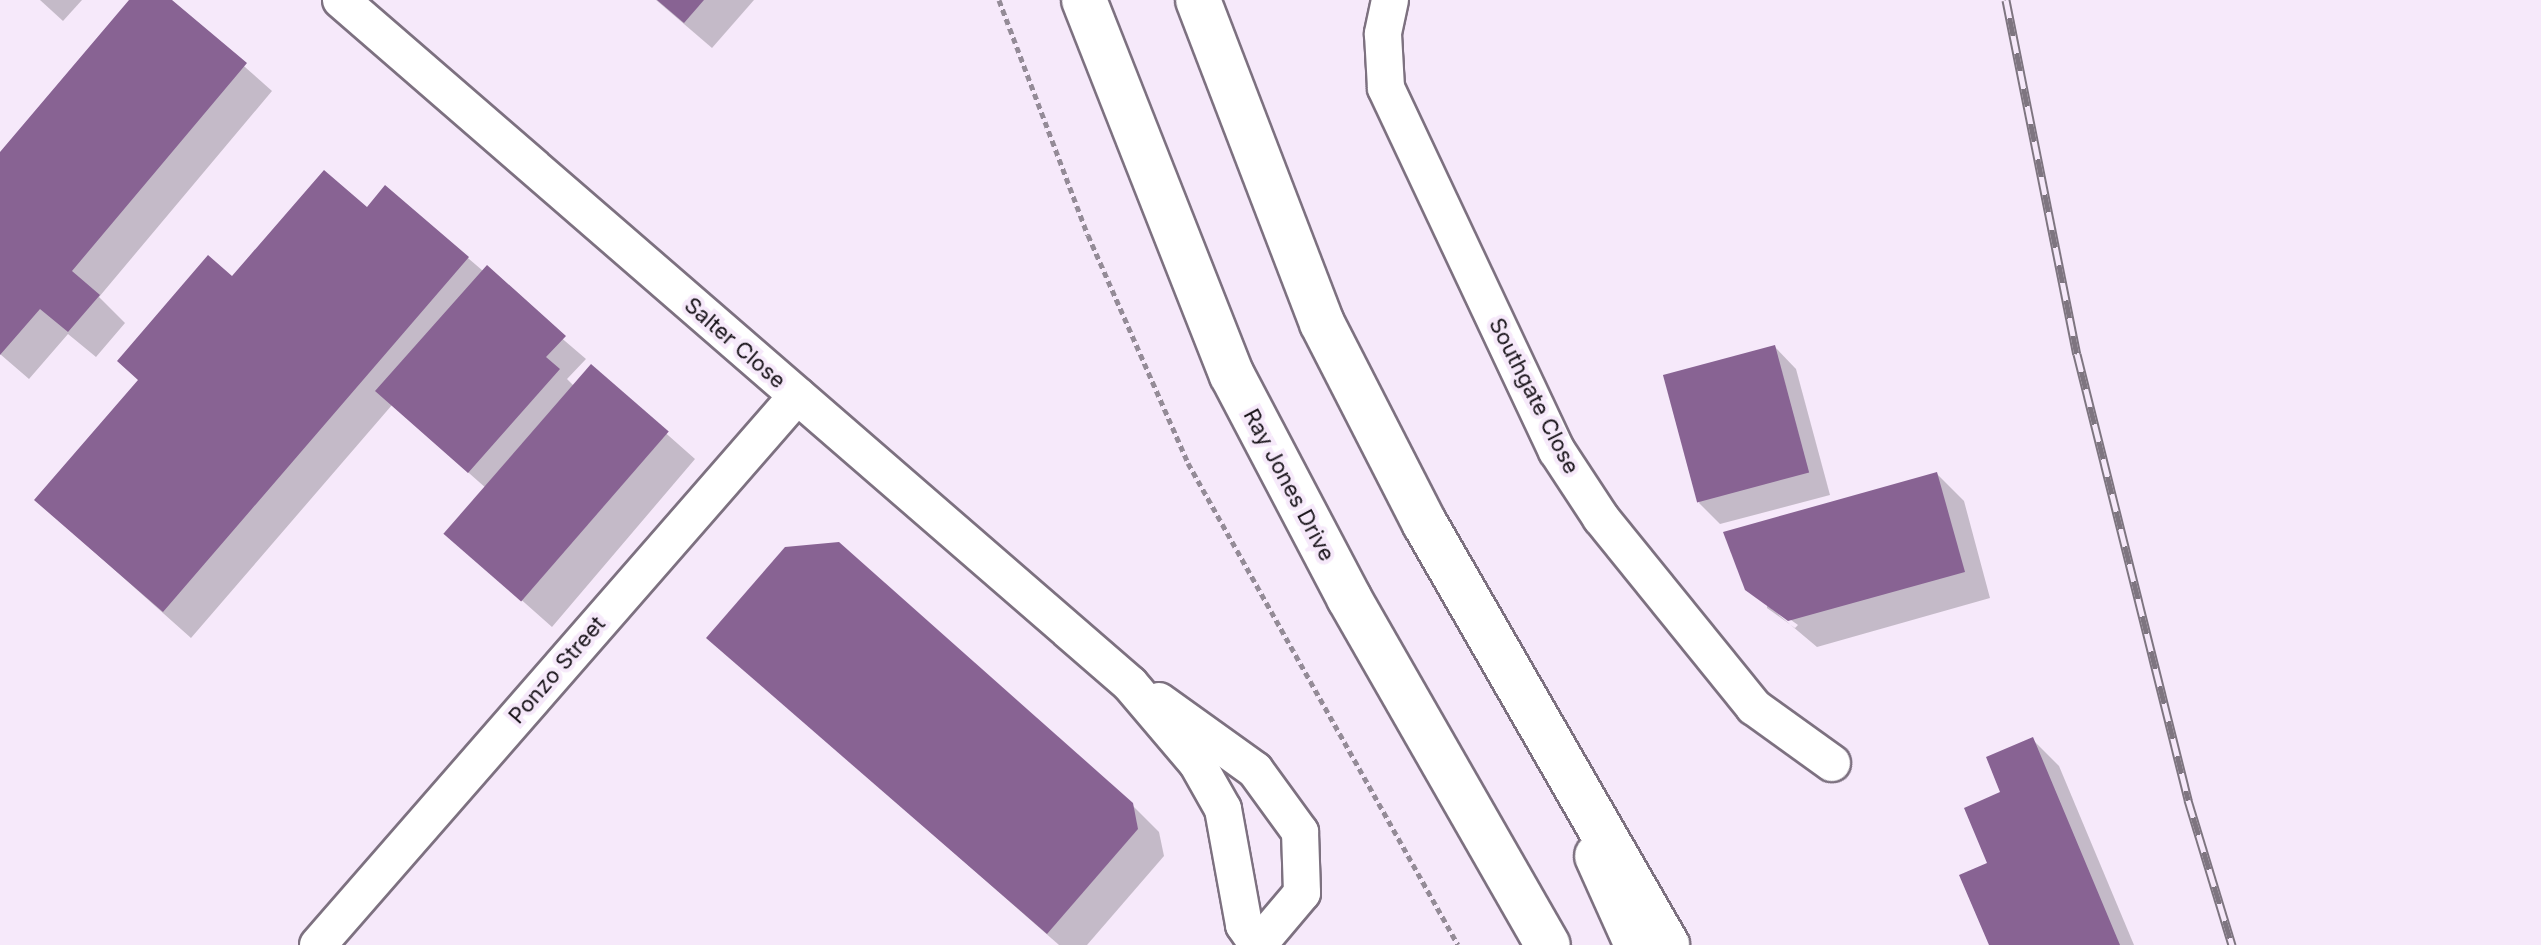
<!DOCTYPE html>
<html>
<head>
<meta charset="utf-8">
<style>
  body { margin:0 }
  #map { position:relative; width:2541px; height:945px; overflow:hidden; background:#f6e9fa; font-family:Inter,sans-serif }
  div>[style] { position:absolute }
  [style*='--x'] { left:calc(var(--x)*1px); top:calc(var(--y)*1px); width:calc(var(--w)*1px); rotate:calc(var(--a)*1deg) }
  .shadow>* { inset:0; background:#0003 }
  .building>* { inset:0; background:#886393; transform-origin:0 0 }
  .path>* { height:5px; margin-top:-2.5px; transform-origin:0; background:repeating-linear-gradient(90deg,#948b97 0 6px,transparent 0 10px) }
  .roads { filter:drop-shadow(2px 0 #7d7180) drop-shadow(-2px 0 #7d7180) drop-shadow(0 2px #7d7180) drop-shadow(0 -2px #7d7180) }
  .street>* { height:36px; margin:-18px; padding:0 18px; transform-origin:18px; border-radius:18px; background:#fff }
  .secondary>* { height:44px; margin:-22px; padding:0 22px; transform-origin:22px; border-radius:22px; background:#fff }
  .highway>* { height:44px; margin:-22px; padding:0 22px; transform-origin:22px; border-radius:22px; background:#fff }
  .rail>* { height:9px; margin-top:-4.5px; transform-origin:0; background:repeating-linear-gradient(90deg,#f6e9fa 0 18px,#7e7580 0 36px); box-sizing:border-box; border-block:2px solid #7e7580 }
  span { translate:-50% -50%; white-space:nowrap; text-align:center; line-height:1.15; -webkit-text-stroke:8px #f6e9fa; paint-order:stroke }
  .street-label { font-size:22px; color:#19141a }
</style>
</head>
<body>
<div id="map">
  <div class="shadow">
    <div style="clip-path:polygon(40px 0,82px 0,63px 21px)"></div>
    <div style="clip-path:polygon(131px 0,169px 0,272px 91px,99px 297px,125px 323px,96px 357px,68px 334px,29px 379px,0 354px,0 155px)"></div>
    <div style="clip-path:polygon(656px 0,754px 0,712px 48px)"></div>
    <div style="clip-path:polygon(386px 188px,586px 359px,567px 379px,574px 386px,591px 367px,695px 459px,552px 627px,448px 535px,487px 489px,392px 405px,191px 638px,36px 500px,232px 279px,367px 210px)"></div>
    <div style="clip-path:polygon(1775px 347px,1796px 369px,1830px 495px,1720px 524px,1699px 503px)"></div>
    <div style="clip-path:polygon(evenodd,1937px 474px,1964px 501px,1990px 598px,1817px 647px,1747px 588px,1937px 474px,1767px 603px,1798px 625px,1795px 628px,1767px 608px,1767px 603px)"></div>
    <div style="clip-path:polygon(709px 638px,1132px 805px,1159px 832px,1164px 856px,1087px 945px,1059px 945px)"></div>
    <div style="clip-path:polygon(2032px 739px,2059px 766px,2134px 945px,1991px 945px,1990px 864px,2003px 793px)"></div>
  </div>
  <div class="building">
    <div style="clip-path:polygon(129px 0,172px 0,247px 63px,72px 271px,100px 295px,68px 332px,40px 309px,0 355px,0 152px)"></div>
    <div style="clip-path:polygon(657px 0,704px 0,684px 23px)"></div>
    <div style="clip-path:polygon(324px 170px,367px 207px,385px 185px,469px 257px,163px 612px,34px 500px,138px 380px,117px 361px,208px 255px,232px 276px)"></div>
    <div style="clip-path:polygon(487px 265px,566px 336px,546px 357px,560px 369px,468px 473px,375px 391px)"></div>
    <div style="left:1775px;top:345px;width:132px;height:116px;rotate:75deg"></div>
    <div style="left:591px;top:364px;width:103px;height:225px;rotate:41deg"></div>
    <div style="clip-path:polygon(1937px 472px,1965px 572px,1788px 621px,1745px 590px,1723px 532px)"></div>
    <div style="clip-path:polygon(839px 542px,1133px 803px,1138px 829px,1047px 934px,706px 638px,785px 547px)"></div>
    <div style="clip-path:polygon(2033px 737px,2120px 945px,1989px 945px,1959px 875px,1987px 863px,1964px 808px,2000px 792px,1986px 757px)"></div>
  </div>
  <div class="path">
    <div style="--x:999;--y:0;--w:251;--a:69.3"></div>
    <div style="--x:1088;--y:235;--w:249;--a:66.3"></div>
    <div style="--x:1188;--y:463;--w:552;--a:60.74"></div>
  </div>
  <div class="roads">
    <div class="street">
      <div style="--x:341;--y:0;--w:1044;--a:40.92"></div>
      <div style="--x:1130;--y:684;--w:104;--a:49.7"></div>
      <div style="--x:1197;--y:763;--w:53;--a:60.5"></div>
      <div style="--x:1223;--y:809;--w:118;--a:79.7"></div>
      <div style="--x:1244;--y:925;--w:24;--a:55"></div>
      <div style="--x:1390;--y:0;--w:35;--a:102"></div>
      <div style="--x:1383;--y:34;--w:54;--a:86.8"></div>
      <div style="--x:1386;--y:88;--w:401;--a:64.8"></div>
      <div style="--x:1557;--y:451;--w:80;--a:56.7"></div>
      <div style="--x:1601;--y:518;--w:243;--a:51"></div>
      <div style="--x:1754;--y:707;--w:96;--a:35.7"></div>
      <div style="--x:1159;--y:701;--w:118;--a:35.7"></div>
      <div style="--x:1255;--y:770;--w:77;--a:54"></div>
      <div style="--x:1300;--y:832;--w:61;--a:88.1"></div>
      <div style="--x:1302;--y:893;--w:68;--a:130.2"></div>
      <div style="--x:318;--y:945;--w:729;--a:-48.9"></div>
    </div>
    <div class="secondary">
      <div style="--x:1597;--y:856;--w:98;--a:65.8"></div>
    </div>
    <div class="highway">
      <div style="--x:1084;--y:0;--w:403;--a:68.5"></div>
      <div style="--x:1232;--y:375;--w:252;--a:62.3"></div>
      <div style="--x:1349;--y:598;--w:400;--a:60.2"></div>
      <div style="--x:1198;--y:0;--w:346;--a:69"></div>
      <div style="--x:1322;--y:323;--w:226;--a:62.9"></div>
      <div style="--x:1425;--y:524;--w:486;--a:60.1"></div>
    </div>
  </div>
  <div class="rail">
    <div style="--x:2006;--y:0;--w:361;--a:78.7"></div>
    <div style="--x:2077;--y:354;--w:460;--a:76"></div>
    <div style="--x:2188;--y:800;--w:152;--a:73.1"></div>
  </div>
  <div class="street-label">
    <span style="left:735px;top:343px;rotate:41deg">Salter Close</span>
    <span style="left:1534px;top:396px;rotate:63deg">Southgate Close</span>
    <span style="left:1289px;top:485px;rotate:62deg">Ray Jones Drive</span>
    <span style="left:557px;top:670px;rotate:-49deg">Ponzo Street</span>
  </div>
</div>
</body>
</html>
